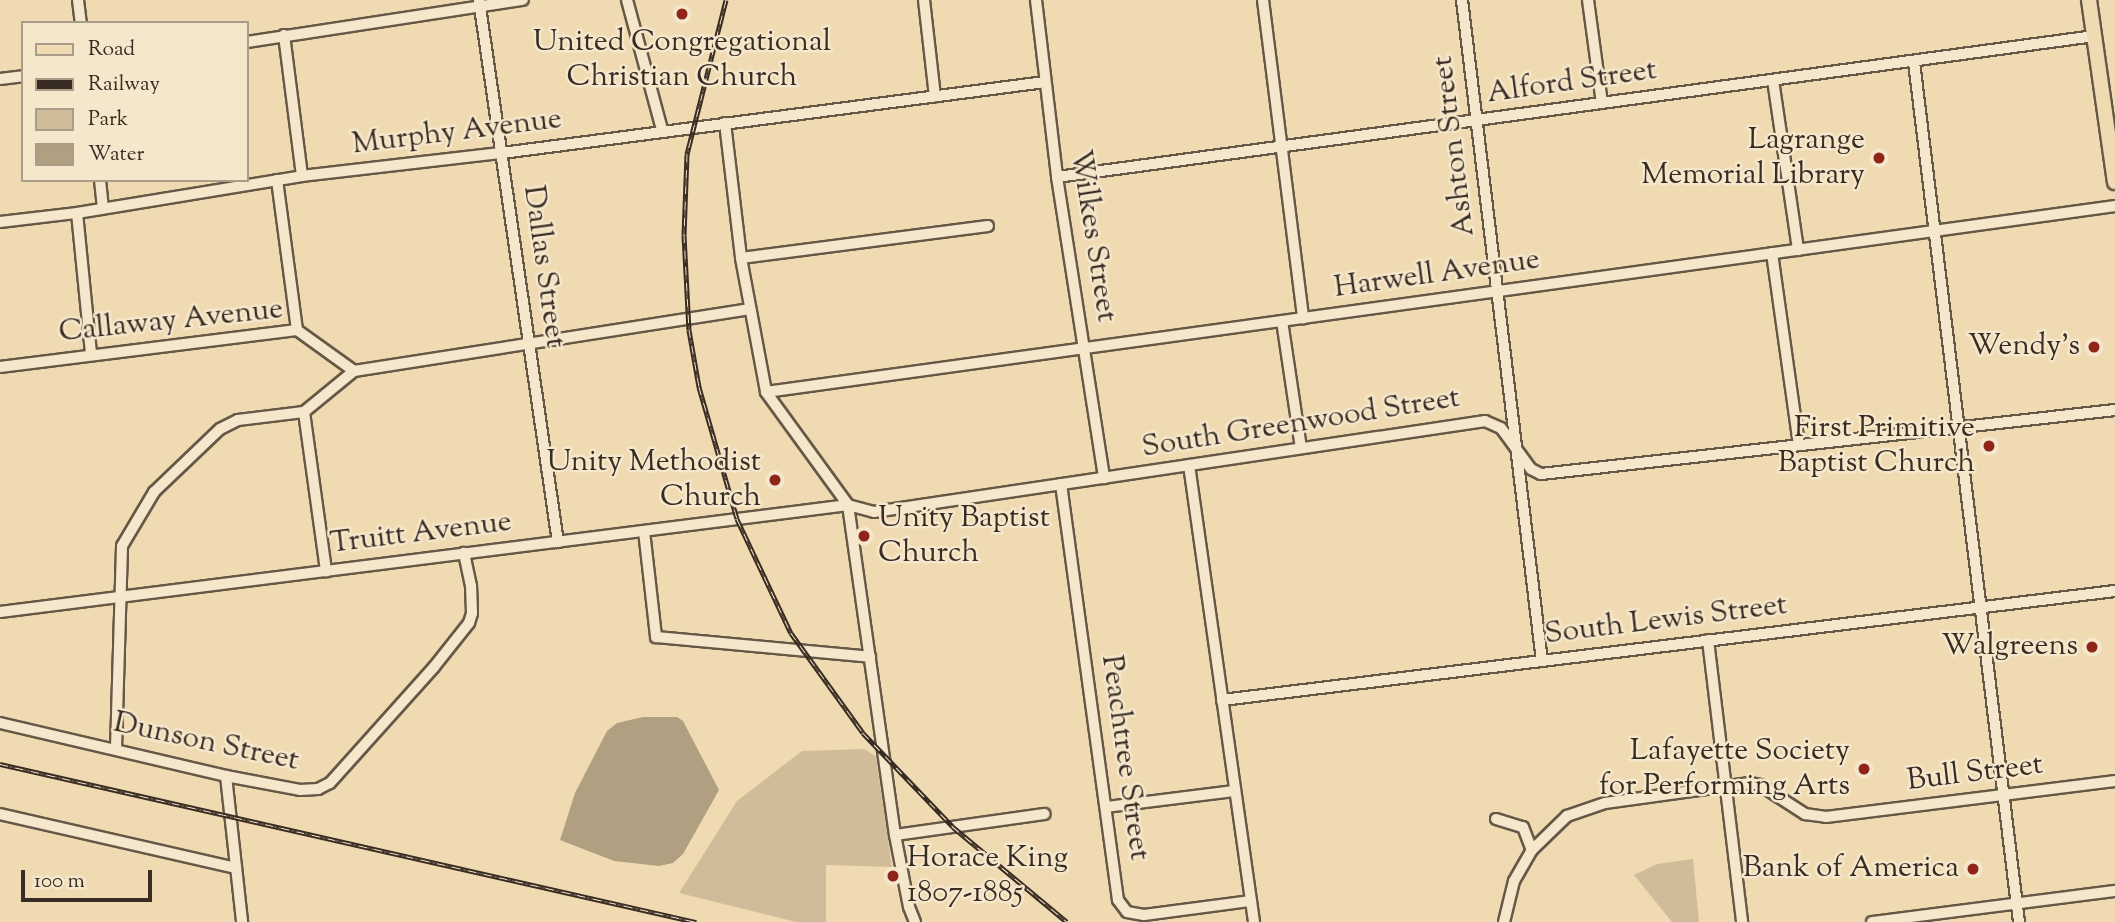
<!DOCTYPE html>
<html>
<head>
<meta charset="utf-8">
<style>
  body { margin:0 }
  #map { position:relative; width:2115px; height:922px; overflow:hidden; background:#f0dab1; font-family:"Sorts Mill Goudy",serif }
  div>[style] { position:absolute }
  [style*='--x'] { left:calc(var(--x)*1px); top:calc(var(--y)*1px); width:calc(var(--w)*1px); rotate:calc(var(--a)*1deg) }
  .green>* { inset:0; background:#d1bc99 }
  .water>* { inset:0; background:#b19f81 }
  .roads { filter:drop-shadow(2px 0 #665846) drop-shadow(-2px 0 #665846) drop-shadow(0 2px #665846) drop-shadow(0 -2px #665846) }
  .minor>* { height:10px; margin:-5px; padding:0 5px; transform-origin:5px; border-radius:5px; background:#f5e7cc }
  .major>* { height:14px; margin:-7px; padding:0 7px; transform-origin:7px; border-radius:7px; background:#f0dab1 }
  .rail>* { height:5px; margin-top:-2.5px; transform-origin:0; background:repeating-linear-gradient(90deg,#f5e7cc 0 8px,#382c23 0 16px); box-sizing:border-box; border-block:2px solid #382c23 }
  .dots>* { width:19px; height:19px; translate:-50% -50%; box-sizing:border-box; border:4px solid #f5e7cc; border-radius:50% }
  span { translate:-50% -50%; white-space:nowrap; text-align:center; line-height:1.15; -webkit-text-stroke:5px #f5e7cc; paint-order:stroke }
  .poi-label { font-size:30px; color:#382c23 }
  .right { translate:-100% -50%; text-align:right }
  .left { translate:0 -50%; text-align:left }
  .street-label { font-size:30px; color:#382c23 }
  .legend { position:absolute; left:21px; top:21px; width:228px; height:161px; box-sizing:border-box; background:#f5e7cc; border:2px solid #a99c88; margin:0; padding:9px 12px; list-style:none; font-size:21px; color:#382c23 }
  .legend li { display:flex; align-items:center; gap:14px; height:35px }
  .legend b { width:35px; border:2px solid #a99c88 }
  .scale { position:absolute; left:21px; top:870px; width:131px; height:32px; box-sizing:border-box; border:4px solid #382c23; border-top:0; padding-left:9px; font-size:21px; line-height:24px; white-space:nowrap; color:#382c23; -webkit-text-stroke:5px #f5e7cc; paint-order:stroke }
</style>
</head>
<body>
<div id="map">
  <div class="green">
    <div style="clip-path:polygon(865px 749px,876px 757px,892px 867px,826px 865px,826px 922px,796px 922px,679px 893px,737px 801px,802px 751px)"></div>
    <div style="clip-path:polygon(1693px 859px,1699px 922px,1672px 922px,1634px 875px,1657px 864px)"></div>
  </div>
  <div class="water">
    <div style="clip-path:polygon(643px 717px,677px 717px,683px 721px,719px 790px,683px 854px,673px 863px,659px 866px,614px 861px,560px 840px,575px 793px,607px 731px,617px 723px)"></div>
  </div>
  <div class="roads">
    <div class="minor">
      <div style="--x:78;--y:0;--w:23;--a:83"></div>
      <div style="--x:479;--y:0;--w:548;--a:81.71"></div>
      <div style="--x:627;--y:0;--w:135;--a:74.9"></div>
      <div style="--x:924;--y:0;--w:97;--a:83.5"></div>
      <div style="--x:1036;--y:0;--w:178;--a:83.2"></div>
      <div style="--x:1057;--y:177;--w:305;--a:81.1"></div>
      <div style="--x:1263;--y:0;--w:321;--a:82.8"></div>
      <div style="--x:1462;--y:0;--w:666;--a:83.1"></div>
      <div style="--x:1588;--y:0;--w:104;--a:82.3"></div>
      <div style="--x:284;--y:35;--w:142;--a:82.7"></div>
      <div style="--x:247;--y:42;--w:279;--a:-8.7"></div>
      <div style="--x:1914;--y:62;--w:866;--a:83.04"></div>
      <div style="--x:0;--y:79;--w:23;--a:-7"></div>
      <div style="--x:1773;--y:80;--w:172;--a:81.6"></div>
      <div style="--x:725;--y:123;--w:136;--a:83.2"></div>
      <div style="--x:741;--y:258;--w:136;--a:79.4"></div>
      <div style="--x:766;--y:392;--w:140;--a:54"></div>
      <div style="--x:848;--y:505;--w:333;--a:81.9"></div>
      <div style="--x:895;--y:835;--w:73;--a:79"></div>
      <div style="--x:909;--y:907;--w:16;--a:68"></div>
      <div style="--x:1057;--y:177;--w:1047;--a:-7.74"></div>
      <div style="--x:100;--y:180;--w:28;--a:84"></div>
      <div style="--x:277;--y:180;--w:151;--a:82.4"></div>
      <div style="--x:77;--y:213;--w:142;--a:84.3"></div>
      <div style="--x:0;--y:222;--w:78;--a:-6.7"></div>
      <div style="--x:77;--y:213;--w:228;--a:-9.3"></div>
      <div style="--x:302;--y:176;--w:201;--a:-6.6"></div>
      <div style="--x:502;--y:153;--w:548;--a:-7.45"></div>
      <div style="--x:1772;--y:253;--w:194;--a:82"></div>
      <div style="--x:741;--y:258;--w:249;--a:-7.4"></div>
      <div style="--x:1282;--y:321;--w:128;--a:81.5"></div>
      <div style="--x:0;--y:367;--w:299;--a:-7.1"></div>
      <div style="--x:297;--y:330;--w:70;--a:35.7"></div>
      <div style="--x:354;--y:371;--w:401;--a:-8.9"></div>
      <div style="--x:766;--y:392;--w:1362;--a:-7.85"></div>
      <div style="--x:304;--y:412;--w:161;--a:82.1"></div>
      <div style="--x:1189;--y:465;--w:462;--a:81.9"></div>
      <div style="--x:1061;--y:484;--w:420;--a:82.2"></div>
      <div style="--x:1118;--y:900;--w:15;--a:53"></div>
      <div style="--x:1127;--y:912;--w:17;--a:10"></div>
      <div style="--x:1144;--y:915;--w:108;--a:-7.5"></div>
      <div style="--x:644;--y:531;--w:107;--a:83.5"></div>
      <div style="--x:656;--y:637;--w:215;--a:5.3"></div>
      <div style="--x:0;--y:612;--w:855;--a:-7.19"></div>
      <div style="--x:848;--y:505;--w:27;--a:15"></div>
      <div style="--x:874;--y:512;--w:618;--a:-8.47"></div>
      <div style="--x:1485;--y:421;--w:17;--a:24"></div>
      <div style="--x:1501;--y:428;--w:51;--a:53.8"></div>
      <div style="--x:1531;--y:469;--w:11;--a:27"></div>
      <div style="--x:1541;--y:474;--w:578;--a:-6.36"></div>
      <div style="--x:1708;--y:640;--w:284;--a:83.1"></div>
      <div style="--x:1222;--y:700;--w:900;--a:-6.96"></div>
      <div style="--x:0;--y:723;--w:232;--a:13.2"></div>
      <div style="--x:226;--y:776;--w:75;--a:10.7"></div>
      <div style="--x:300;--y:790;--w:18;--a:-3"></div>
      <div style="--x:318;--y:789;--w:13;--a:-27"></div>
      <div style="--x:330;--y:783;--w:156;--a:-48.1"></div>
      <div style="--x:434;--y:667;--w:56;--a:-51.5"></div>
      <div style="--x:469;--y:623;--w:10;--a:-73"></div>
      <div style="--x:472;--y:613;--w:27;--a:-92"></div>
      <div style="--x:471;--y:586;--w:34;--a:-102"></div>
      <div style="--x:116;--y:749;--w:203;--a:-88.3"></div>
      <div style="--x:122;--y:546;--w:63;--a:-59.3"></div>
      <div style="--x:154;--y:492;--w:91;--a:-43.7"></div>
      <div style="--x:220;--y:429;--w:20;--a:-27"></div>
      <div style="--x:238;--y:420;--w:66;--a:-6.9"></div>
      <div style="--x:304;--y:412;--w:65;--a:-39.4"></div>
      <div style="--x:226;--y:776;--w:147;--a:83.7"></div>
      <div style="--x:1106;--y:807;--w:130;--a:-7.1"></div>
      <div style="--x:0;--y:814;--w:242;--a:12.9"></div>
      <div style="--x:1496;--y:819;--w:28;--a:17"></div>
      <div style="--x:1523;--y:827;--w:25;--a:69"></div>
      <div style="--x:895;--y:835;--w:151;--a:-8"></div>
      <div style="--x:1504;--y:922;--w:42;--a:-76.3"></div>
      <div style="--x:1514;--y:881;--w:36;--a:-60"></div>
      <div style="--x:1532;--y:850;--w:49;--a:-44.2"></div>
      <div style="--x:1567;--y:816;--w:40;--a:-18.9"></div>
      <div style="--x:1605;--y:803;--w:146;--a:-7.9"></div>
      <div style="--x:1750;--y:783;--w:10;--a:11"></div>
      <div style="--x:1760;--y:785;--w:54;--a:32.8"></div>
      <div style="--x:1805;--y:814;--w:21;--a:8"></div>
      <div style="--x:1826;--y:817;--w:291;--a:-7.1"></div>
      <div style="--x:1872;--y:922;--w:245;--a:-7.3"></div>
    </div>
    <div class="major">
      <div style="--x:2089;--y:0;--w:184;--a:81.9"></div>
    </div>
  </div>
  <div class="rail">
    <div style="--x:726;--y:0;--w:159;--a:104.2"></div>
    <div style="--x:687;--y:154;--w:81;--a:92.1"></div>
    <div style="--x:684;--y:235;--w:95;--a:87"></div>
    <div style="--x:689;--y:330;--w:58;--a:80"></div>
    <div style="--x:699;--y:387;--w:137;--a:73.9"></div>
    <div style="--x:737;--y:519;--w:126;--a:64.7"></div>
    <div style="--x:791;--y:633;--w:123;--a:54.2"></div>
    <div style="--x:863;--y:733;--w:130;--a:46.2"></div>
    <div style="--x:953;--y:827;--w:148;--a:39.8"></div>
    <div style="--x:0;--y:764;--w:714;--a:12.79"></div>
  </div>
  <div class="dots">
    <div style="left:682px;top:14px;background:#8f2418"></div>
    <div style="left:1879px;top:158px;background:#8f2418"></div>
    <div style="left:2094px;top:347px;background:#8f2418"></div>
    <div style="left:1989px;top:446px;background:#8f2418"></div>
    <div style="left:775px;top:480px;background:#8f2418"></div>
    <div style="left:864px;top:536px;background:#8f2418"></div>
    <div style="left:2092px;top:647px;background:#8f2418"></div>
    <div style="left:1864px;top:769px;background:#8f2418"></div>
    <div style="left:1973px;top:869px;background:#8f2418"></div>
    <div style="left:893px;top:876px;background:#8f2418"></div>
  </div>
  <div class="poi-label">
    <span style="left:682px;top:60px">United Congregational<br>Christian Church</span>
    <span class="right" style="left:1865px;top:158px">Lagrange<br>Memorial Library</span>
    <span class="right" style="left:2080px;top:347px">Wendy's</span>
    <span class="right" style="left:1975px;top:446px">First Primitive<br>Baptist Church</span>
    <span class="right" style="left:761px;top:480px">Unity Methodist<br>Church</span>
    <span class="left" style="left:878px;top:536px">Unity Baptist<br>Church</span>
    <span class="right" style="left:2078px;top:647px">Walgreens</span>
    <span class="right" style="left:1850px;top:769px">Lafayette Society<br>for Performing Arts</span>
    <span class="left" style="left:907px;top:876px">Horace King<br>1807-1885</span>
    <span class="right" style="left:1959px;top:869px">Bank of America</span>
  </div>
  <div class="street-label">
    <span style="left:1572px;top:83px;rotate:-8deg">Alford Street</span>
    <span style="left:457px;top:133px;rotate:-7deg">Murphy Avenue</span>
    <span style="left:1455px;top:146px;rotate:-97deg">Ashton Street</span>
    <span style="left:1092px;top:236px;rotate:81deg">Wilkes Street</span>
    <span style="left:543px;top:267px;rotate:82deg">Dallas Street</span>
    <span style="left:1437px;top:275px;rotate:-8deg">Harwell Avenue</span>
    <span style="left:171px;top:322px;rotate:-6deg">Callaway Avenue</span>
    <span style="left:1301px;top:424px;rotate:-9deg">South Greenwood Street</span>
    <span style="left:421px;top:534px;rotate:-7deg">Truitt Avenue</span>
    <span style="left:1666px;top:621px;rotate:-7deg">South Lewis Street</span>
    <span style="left:206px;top:743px;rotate:12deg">Dunson Street</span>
    <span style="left:1124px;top:758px;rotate:82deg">Peachtree Street</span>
    <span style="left:1975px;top:774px;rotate:-7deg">Bull Street</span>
  </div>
  <ul class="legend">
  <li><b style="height:9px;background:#f0dab1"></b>Road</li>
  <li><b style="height:9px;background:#382c23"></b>Railway</li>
  <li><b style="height:19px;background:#d1bc99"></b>Park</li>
  <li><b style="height:19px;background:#b19f81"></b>Water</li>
  </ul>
  <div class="scale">100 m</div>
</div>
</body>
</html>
